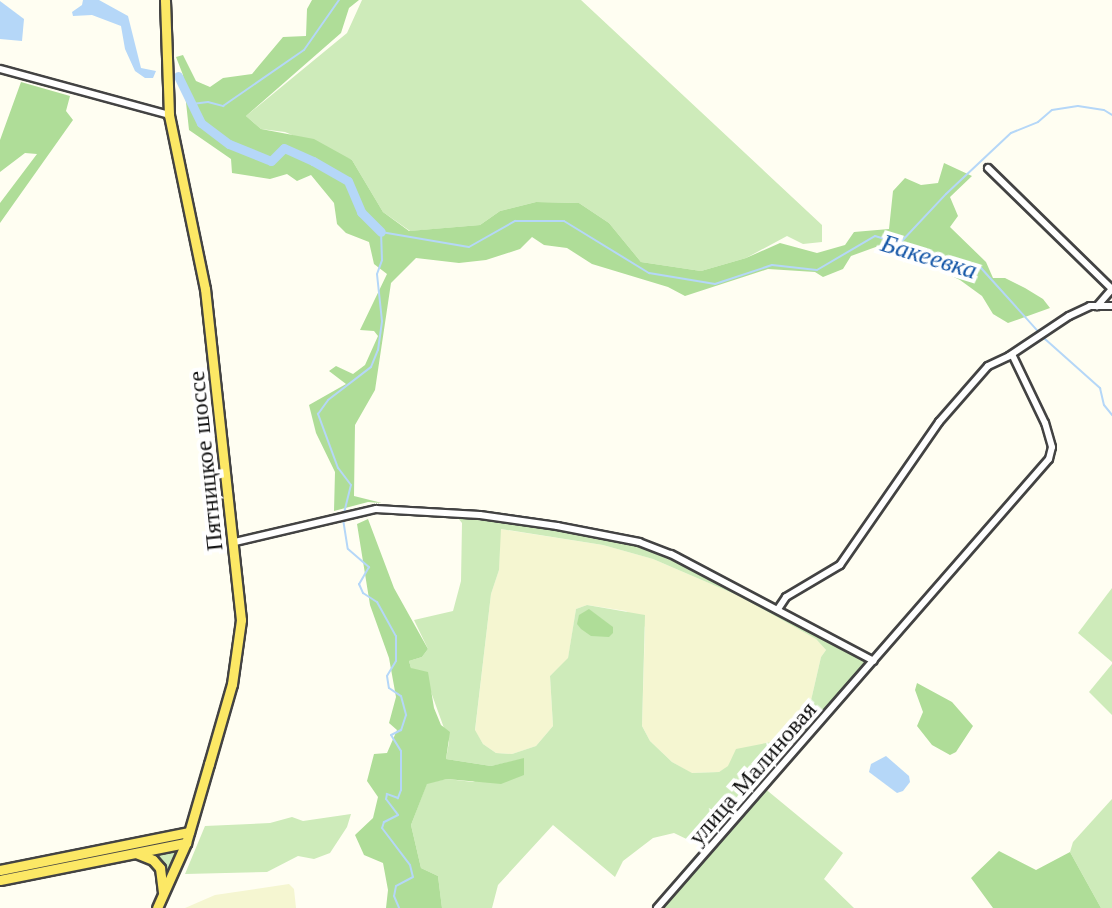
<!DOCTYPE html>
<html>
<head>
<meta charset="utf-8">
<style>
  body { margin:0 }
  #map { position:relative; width:1112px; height:908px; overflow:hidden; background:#fffef2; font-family:"Libre Baskerville",serif }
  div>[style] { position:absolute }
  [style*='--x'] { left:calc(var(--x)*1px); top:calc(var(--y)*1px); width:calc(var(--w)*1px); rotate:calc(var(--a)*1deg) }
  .farmland>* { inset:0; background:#f5f6d1 }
  .green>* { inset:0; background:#ceebba }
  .forest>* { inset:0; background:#afdd98 }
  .water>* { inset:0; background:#b5d7f8 }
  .stream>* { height:2px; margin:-1px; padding:0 1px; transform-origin:1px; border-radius:1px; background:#b5d7f8 }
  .river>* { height:9px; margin:-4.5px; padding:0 4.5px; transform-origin:4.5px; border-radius:4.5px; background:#b5d7f8 }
  .roads { filter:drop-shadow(2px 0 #434343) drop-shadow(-2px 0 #434343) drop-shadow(0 2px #434343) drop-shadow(0 -2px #434343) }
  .street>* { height:6px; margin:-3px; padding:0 3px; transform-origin:3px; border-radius:3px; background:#fff }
  .primary>* { height:9px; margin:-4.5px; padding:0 4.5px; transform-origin:4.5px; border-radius:4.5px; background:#fce865 }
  span { translate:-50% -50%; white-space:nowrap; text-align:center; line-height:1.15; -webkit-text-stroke:8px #fff; paint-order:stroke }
  .street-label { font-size:24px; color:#101010 }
  .water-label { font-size:26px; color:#1456a7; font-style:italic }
</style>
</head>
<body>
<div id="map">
  <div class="farmland">
    <div style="clip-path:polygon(500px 529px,603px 545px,653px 559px,739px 596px,816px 639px,826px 650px,821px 657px,809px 709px,771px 742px,719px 772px,691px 773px,672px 762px,650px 741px,642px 726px,645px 627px,626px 611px,587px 605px,576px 609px,568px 659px,550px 676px,553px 726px,536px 746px,512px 754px,496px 753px,483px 744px,475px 731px,491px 594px,499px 570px)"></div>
    <div style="clip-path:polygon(289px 884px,294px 889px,296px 908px,185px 908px,215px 895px)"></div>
  </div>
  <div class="green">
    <div style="clip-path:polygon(362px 0,581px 0,822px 225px,822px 242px,803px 244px,787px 236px,746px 258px,701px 271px,641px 262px,609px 223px,579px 203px,536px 202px,500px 211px,480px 225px,410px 231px,383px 212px,352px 160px,285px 132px,261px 129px,246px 116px,347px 33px)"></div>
    <div style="clip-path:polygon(evenodd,458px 518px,547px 527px,658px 551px,861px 657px,866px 664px,730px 820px,715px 822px,710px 828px,708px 845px,699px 845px,674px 833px,653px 838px,623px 861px,615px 877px,553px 825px,498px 885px,492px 908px,442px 908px,438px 876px,421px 868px,411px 825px,427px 783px,447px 779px,473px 782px,524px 759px,491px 766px,446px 759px,449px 742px,431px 692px,411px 668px,409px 661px,422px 657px,428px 649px,414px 620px,453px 611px,461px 581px,462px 523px,458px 518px,501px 529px,603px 545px,653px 559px,739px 596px,816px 639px,826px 650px,821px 657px,809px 709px,771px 742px,736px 749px,728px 766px,719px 772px,692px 773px,672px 762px,650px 741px,642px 726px,645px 615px,587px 605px,576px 609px,568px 658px,550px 676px,553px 726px,536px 746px,512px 754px,496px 753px,483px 744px,475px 730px,491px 594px,499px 570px,501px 529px)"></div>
    <div style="clip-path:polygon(1112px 588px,1112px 662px,1078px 633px)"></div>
    <div style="clip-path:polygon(1112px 664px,1112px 715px,1089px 692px)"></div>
    <div style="clip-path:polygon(763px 787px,843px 853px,824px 879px,854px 908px,662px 908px)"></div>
    <div style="clip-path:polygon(1112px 799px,1112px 908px,1101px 908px,1070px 852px,1073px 842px)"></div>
    <div style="clip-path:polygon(351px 814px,347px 827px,330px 853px,314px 859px,298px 856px,267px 872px,185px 874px,205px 826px,270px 823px,292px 817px,303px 821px)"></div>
    <div style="clip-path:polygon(176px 850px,177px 853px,167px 879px,155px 857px)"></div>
  </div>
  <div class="forest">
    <div style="clip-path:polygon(312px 0,359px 0,349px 8px,341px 33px,246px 116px,261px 129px,314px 139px,352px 160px,383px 212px,409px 231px,480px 225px,500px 211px,536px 202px,579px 203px,609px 223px,641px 262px,701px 271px,746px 258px,780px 243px,817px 253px,845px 245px,854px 232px,889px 229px,893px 191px,905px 178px,921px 185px,938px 183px,944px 163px,972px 176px,950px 197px,958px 216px,950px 227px,986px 262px,993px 278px,1005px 278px,1025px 288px,1043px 299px,1050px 308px,1008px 323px,993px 314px,982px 296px,960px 280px,884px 244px,851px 256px,843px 269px,823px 277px,815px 272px,768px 269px,685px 296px,668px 287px,592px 264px,567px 248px,544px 245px,532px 237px,520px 249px,486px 260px,459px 263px,416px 258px,391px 283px,375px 390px,355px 425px,354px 496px,382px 503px,368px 502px,334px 511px,335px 472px,316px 433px,309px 405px,346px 384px,329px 371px,336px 366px,353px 374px,365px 365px,378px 336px,374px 331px,360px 330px,387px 274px,374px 264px,369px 242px,346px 233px,337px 224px,334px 203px,311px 175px,297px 181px,287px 174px,270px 179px,232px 173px,231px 159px,189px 130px,183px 75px,176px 57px,183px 55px,196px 81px,210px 87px,223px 78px,252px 74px,283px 37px,306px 36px,307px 9px)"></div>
    <div style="clip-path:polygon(21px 82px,70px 96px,66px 111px,73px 120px,0 223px,0 203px,37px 154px,25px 153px,0 172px,0 140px)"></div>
    <div style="clip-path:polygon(368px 519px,394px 588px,428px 649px,422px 657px,409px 661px,411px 668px,428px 672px,434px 708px,441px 725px,450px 732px,446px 759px,491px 766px,524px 758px,524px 775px,501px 784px,447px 779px,427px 784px,411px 825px,421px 868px,438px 876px,442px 908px,386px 908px,388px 890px,383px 863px,364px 855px,355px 835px,373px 818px,378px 797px,367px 781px,374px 754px,387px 753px,397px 730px,389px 723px,396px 697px,389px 658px,370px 605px,357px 524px)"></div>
    <div style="clip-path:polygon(589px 609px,613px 627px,613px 633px,609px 637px,591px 636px,581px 629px,577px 624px,579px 615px)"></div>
    <div style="clip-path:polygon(917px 683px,952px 702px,973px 726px,956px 752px,950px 755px,932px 745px,917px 726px,923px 712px,915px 690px)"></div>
    <div style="clip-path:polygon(999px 851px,1036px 870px,1070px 852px,1101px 908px,993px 908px,971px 878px)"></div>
  </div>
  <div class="water">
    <div style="clip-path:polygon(83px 0,99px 0,128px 16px,141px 68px,156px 71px,153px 78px,145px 78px,135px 71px,125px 49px,121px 26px,92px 15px,73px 16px,72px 12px,82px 5px)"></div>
    <div style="clip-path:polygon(0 1px,24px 19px,22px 41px,0 39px)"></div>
    <div style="clip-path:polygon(886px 756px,909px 776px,910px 782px,903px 791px,897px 793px,869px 772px,871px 764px)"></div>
  </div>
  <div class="stream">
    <div style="--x:192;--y:104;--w:16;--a:-7"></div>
    <div style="--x:208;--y:102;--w:16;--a:15"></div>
    <div style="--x:223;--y:106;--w:98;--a:-34.7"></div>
    <div style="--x:304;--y:50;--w:61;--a:-55"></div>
    <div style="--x:900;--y:243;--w:67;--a:-46.8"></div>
    <div style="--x:946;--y:194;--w:89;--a:-43.2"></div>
    <div style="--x:1011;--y:133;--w:29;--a:-22"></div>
    <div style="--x:1038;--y:122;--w:18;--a:-41"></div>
    <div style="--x:1052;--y:110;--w:26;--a:-9"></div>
    <div style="--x:1078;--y:106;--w:26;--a:9"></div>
    <div style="--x:1104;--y:110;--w:9;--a:32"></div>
    <div style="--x:344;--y:513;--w:29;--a:-76"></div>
    <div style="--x:351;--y:485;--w:21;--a:-127"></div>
    <div style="--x:338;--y:468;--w:58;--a:-110.3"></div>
    <div style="--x:318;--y:414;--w:17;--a:-54"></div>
    <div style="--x:328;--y:400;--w:54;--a:-37.5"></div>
    <div style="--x:371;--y:367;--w:18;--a:-68"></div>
    <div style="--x:378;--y:350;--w:29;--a:-82"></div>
    <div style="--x:382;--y:321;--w:47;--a:-96.1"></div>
    <div style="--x:377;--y:274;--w:15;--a:-70"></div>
    <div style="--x:382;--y:260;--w:28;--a:-92"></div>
    <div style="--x:381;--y:232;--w:89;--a:9.7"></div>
    <div style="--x:469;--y:247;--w:53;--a:-29.5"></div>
    <div style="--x:515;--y:221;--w:49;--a:0"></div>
    <div style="--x:564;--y:221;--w:100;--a:31.5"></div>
    <div style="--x:649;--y:273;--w:67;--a:9.5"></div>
    <div style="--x:715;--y:284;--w:60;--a:-18.4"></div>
    <div style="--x:772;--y:265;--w:45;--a:6.3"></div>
    <div style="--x:817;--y:270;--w:67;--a:-30.4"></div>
    <div style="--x:875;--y:236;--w:111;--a:16.8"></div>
    <div style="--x:981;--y:268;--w:96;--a:48"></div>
    <div style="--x:1045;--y:339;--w:74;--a:41.7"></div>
    <div style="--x:1100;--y:388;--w:17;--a:77"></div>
    <div style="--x:1104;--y:405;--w:13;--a:51"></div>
    <div style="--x:343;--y:519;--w:30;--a:81"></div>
    <div style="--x:348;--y:549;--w:28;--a:41"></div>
    <div style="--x:369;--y:567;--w:20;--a:120"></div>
    <div style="--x:359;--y:584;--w:10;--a:66"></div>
    <div style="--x:363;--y:593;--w:17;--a:33"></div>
    <div style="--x:377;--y:602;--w:39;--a:61"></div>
    <div style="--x:396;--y:636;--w:25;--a:90"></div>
    <div style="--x:396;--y:661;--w:17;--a:121"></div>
    <div style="--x:387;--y:676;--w:12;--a:81"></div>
    <div style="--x:389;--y:688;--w:14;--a:34"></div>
    <div style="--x:401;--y:696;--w:20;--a:75"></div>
    <div style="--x:406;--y:715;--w:16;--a:108"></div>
    <div style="--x:401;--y:730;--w:11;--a:153"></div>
    <div style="--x:391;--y:735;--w:19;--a:58"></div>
    <div style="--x:401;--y:751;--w:39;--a:90"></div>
    <div style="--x:401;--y:790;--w:9;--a:111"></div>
    <div style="--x:398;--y:798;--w:12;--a:-160"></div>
    <div style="--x:387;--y:794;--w:5;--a:101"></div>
    <div style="--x:386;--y:799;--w:20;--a:53"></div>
    <div style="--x:398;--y:815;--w:16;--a:153"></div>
    <div style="--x:384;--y:822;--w:6;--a:108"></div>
    <div style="--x:382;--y:828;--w:46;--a:52.9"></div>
    <div style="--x:410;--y:865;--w:12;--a:76"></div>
    <div style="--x:413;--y:877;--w:19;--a:152"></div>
    <div style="--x:396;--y:886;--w:10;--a:101"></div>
    <div style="--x:394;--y:896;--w:13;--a:67"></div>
  </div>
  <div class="river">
    <div style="--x:178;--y:76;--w:52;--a:63.9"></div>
    <div style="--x:201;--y:123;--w:35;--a:37"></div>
    <div style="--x:229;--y:144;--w:45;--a:22"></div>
    <div style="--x:271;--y:161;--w:18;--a:-45"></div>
    <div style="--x:284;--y:148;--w:32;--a:24"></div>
    <div style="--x:313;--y:161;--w:40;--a:29.7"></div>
    <div style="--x:348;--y:181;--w:34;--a:67"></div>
    <div style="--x:361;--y:212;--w:28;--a:45"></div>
  </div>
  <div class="roads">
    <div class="street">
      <div style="--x:0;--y:69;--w:175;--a:15.2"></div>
      <div style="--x:988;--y:168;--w:173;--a:44.3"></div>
      <div style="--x:1112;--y:289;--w:23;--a:131"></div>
      <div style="--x:235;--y:542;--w:145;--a:-13.2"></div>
      <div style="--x:376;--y:509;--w:104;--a:3.3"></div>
      <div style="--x:480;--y:515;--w:78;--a:8.1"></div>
      <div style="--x:557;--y:526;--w:84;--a:11"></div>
      <div style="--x:639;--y:542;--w:34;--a:21"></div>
      <div style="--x:671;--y:554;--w:229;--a:27.8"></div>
      <div style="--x:778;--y:609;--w:14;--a:-56"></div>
      <div style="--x:786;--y:597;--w:63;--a:-30.7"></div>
      <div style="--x:840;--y:565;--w:174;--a:-55.3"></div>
      <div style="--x:939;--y:422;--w:74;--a:-48.8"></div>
      <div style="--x:988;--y:366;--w:23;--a:-25"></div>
      <div style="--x:1009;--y:356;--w:72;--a:-33.7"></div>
      <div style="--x:1069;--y:316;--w:23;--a:-25"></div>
      <div style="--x:1090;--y:306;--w:22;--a:0"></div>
      <div style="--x:657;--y:908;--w:596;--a:-48.88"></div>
      <div style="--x:1049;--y:459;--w:12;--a:-76"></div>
      <div style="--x:1052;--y:447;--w:25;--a:-106"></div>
      <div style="--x:1045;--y:423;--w:76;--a:-115.6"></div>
    </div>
    <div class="primary">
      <div style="--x:136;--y:853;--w:18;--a:22"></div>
      <div style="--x:153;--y:860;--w:11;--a:49"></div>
      <div style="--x:160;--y:868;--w:24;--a:83"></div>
      <div style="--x:0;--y:870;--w:193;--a:-11.4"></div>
      <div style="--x:0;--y:880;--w:190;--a:-11.3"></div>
      <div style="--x:157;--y:908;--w:71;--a:-66"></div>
      <div style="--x:186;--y:843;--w:82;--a:-73.8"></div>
      <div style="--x:209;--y:764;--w:83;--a:-74"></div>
      <div style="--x:232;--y:684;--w:65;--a:-82"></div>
      <div style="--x:241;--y:620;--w:333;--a:-96.2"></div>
      <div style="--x:205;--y:289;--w:178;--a:-101.7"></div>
      <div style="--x:169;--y:115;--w:115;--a:-92"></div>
    </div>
  </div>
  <div class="street-label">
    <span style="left:205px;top:461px;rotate:-96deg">Пятницкое шоссе</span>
    <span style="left:752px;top:773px;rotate:-49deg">улица Малиновая</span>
  </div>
  <div class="water-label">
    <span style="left:929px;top:257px;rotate:17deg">Бакеевка</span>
  </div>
</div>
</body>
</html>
